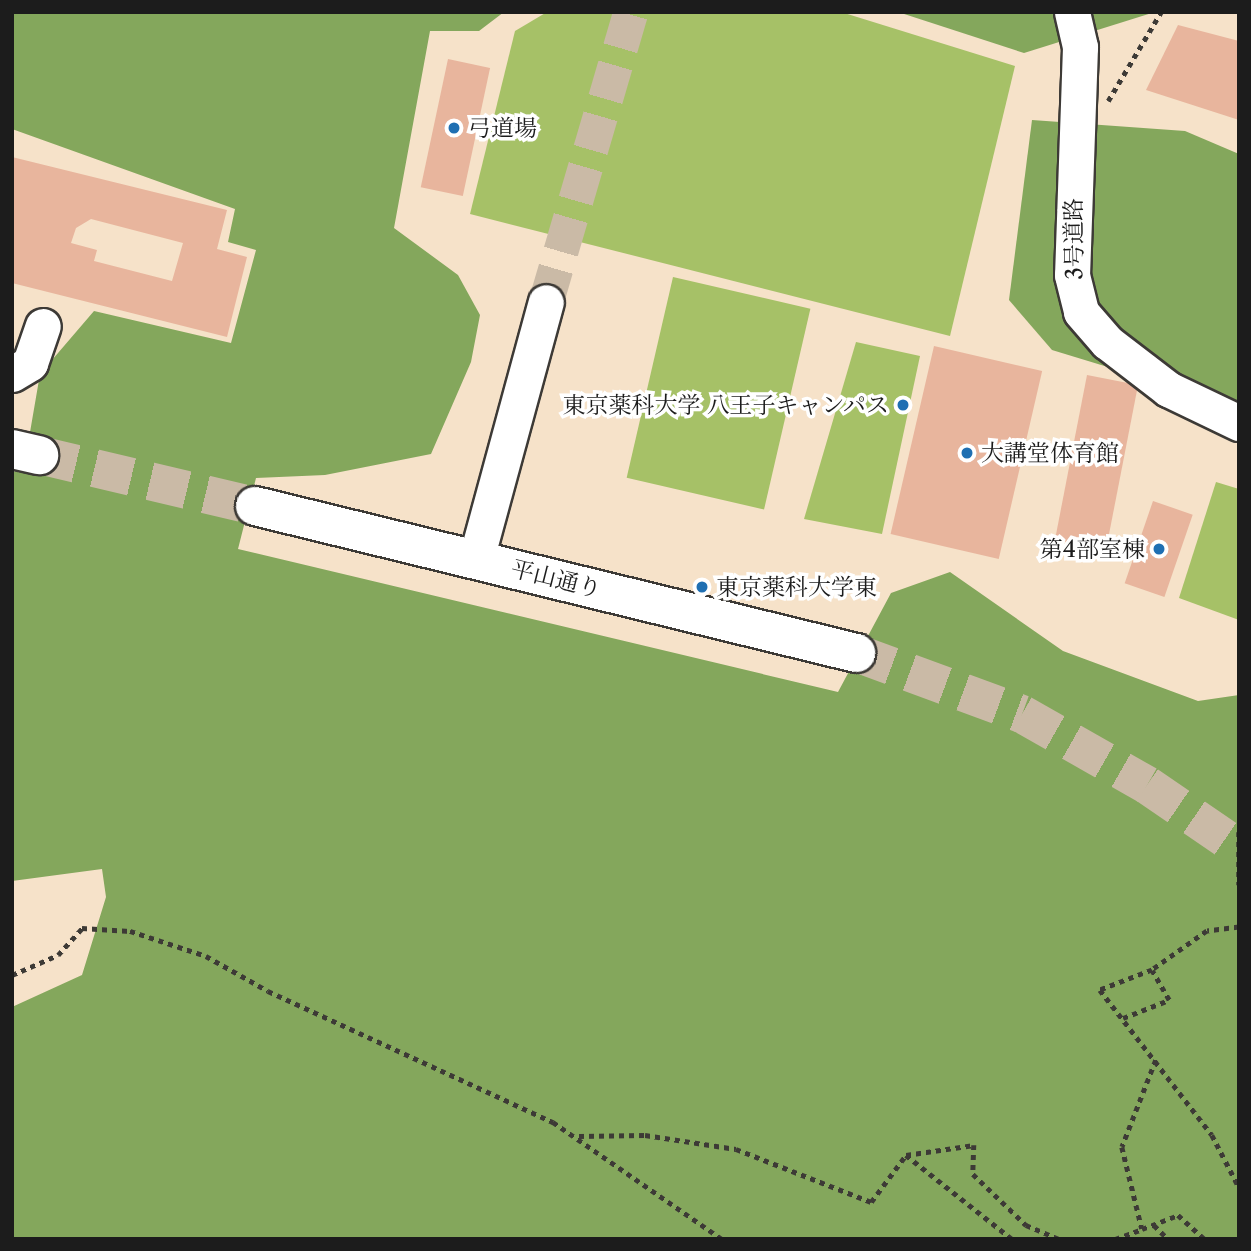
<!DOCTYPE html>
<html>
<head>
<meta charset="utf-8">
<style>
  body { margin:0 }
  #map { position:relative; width:1251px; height:1251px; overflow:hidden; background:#f6e2c9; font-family:"Libre Caslon Text","Noto Serif JP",serif }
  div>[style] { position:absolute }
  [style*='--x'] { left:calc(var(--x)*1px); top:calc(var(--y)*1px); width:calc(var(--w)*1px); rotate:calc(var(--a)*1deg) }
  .green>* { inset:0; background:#a6c167; transform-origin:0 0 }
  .forest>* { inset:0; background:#84a75c }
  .building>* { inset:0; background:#e8b59d; transform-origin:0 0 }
  .minor-tunnel>* { height:35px; margin-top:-17.5px; transform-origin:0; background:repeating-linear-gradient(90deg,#cabaa6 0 35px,transparent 0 53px) }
  .major-tunnel>* { height:38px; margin-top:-19px; transform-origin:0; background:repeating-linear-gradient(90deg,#cabaa6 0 38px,transparent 0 57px) }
  .path>* { height:4.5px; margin-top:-2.25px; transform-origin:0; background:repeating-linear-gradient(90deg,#3d3a36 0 5px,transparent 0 10px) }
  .roads { filter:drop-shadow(2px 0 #3d3a36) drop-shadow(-2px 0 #3d3a36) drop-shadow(0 2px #3d3a36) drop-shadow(0 -2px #3d3a36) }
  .minor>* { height:35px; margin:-17.5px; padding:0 17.5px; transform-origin:17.5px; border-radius:17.5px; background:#fff }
  .major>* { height:38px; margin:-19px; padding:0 19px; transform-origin:19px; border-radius:19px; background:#fff }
  .dots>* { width:19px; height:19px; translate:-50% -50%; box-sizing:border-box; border:4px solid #fff; border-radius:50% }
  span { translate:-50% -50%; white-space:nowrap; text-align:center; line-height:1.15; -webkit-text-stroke:7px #fff; paint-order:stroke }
  .poi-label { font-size:23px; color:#1c1c1c }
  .left { translate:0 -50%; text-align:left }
  .right { translate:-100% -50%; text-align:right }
  .street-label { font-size:23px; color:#1c1c1c }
  .frame { position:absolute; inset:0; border:14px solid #1c1c1c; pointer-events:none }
</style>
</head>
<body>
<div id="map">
  <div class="green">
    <div style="clip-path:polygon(547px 12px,841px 12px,1015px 66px,950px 336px,470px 214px,515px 31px)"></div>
    <div style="left:673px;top:277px;width:141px;height:206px;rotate:13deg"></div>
    <div style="clip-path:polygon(856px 342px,920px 356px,882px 534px,804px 519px)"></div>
    <div style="clip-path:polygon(1216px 482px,1239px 489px,1239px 620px,1179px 598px)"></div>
  </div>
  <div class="forest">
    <div style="clip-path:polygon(12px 12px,504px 12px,479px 31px,430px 31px,394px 228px,458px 275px,480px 315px,471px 362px,431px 454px,325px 475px,256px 478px,238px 549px,838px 692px,891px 593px,950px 572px,1063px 651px,1198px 701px,1239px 695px,1239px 1239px,12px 1239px,12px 1007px,82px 975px,106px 897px,102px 869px,12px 881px,12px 471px,23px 473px,40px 374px,94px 311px,231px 343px,256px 250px,228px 242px,235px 209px,12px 129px)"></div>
    <div style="clip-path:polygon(898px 12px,1155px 12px,1024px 53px)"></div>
    <div style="clip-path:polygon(1032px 120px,1185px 131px,1239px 154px,1239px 407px,1052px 350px,1009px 300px)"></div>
  </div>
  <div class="building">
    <div style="clip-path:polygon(1178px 25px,1239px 41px,1239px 120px,1146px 90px)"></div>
    <div style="left:448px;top:59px;width:43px;height:131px;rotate:12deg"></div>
    <div style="clip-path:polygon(evenodd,12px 157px,227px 210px,217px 249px,247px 257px,227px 337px,12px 283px,12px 157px,91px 219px,183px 243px,172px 281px,94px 261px,97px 250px,71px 243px,76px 228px,91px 219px)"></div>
    <div style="left:934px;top:346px;width:111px;height:193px;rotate:13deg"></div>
    <div style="left:1087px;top:375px;width:52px;height:168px;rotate:11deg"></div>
    <div style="left:1153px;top:501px;width:42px;height:87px;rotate:19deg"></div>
  </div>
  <div class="minor-tunnel">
    <div style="--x:546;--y:302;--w:302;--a:-73.7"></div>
  </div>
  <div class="major-tunnel">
    <div style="--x:39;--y:455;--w:222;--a:13.3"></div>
    <div style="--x:856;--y:653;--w:177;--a:20.2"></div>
    <div style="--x:1022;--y:714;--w:144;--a:29.6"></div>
    <div style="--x:1147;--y:785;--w:112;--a:34.4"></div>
  </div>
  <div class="path">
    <div style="--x:1108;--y:101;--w:104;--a:-59.2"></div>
    <div style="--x:1239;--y:832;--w:53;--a:90"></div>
    <div style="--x:1239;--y:927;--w:32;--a:173"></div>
    <div style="--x:1207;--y:931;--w:67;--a:144.7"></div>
    <div style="--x:1152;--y:970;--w:56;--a:159"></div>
    <div style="--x:1100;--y:990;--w:183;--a:52.3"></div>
    <div style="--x:1212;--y:1135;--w:59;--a:62.6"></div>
    <div style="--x:12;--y:975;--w:50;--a:-23.5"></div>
    <div style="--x:58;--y:955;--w:36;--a:-48"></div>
    <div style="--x:82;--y:928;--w:48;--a:3.6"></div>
    <div style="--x:130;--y:931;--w:80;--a:18.2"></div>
    <div style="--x:206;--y:956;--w:71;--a:29.4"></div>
    <div style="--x:268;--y:991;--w:314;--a:24.7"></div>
    <div style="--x:553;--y:1122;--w:206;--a:34.7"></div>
    <div style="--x:1123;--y:1018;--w:49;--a:-21.4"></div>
    <div style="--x:1169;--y:1000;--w:34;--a:-120"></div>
    <div style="--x:1156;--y:1060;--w:93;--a:111.3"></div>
    <div style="--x:1122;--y:1147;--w:84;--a:76.3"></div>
    <div style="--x:1142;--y:1229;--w:39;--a:-21"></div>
    <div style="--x:1178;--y:1215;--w:36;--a:42"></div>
    <div style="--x:579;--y:1136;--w:66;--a:-0.9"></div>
    <div style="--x:645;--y:1135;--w:92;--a:8.7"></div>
    <div style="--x:736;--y:1149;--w:145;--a:21.4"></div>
    <div style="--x:871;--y:1202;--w:59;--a:-53.3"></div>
    <div style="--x:906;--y:1155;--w:69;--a:-8.4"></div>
    <div style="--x:974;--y:1145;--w:29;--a:92"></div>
    <div style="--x:973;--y:1174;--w:74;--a:43.9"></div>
    <div style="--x:1026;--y:1225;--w:36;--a:23"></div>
    <div style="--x:906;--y:1155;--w:135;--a:38.4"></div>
    <div style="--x:1154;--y:1225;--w:20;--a:45"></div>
    <div style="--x:1115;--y:1239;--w:29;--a:-20"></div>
  </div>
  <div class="roads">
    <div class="minor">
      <div style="--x:1072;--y:12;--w:36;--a:77"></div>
      <div style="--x:1080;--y:47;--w:228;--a:92"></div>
      <div style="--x:1072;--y:275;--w:38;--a:76"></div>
      <div style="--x:1081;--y:312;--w:40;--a:49"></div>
      <div style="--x:1107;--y:342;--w:77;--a:37.6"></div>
      <div style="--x:1168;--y:389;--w:79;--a:25.6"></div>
      <div style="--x:12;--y:374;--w:21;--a:-31"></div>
      <div style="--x:30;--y:363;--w:39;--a:-71"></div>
      <div style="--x:476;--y:559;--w:266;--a:-74.8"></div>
    </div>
    <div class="major">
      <div style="--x:12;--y:449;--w:28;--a:13"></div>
      <div style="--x:255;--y:506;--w:619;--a:13.74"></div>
    </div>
  </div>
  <div class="dots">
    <div style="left:454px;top:128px;background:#1f6fb2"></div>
    <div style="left:903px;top:405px;background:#1f6fb2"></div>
    <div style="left:967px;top:453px;background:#1f6fb2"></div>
    <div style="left:1159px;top:549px;background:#1f6fb2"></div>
    <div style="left:702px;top:587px;background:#1f6fb2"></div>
  </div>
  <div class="poi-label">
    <span class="left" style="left:468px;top:128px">弓道場</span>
    <span class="right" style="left:889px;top:405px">東京薬科大学 八王子キャンパス</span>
    <span class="left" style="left:981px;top:453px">大講堂体育館</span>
    <span class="right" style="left:1145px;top:549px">第4部室棟</span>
    <span class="left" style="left:716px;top:587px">東京薬科大学東</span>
  </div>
  <div class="street-label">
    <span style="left:1074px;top:239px;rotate:-91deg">3号道路</span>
    <span style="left:556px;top:579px;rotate:14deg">平山通り</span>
  </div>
  <div class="frame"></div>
</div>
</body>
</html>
